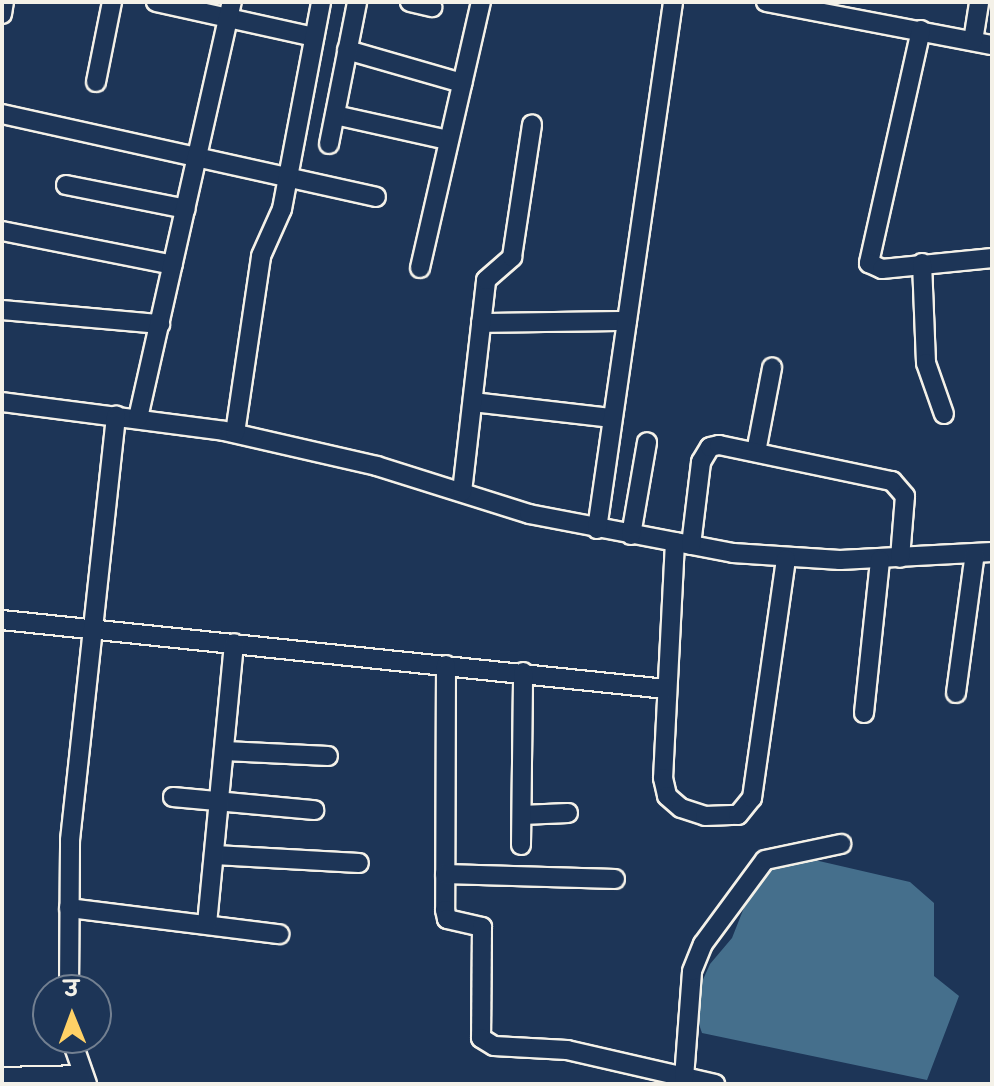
<!DOCTYPE html>
<html>
<head>
<meta charset="utf-8">
<style>
  body { margin:0 }
  #map { position:relative; width:994px; height:1086px; overflow:hidden; background:#1d3557; font-family:"Gochi Hand","Playpen Sans Deva",sans-serif }
  div>[style] { position:absolute }
  [style*='--x'] { left:calc(var(--x)*1px); top:calc(var(--y)*1px); width:calc(var(--w)*1px); rotate:calc(var(--a)*1deg) }
  .water>* { inset:0; background:#456f8c }
  .roads { filter:drop-shadow(2px 0 #f4f1e8) drop-shadow(-2px 0 #f4f1e8) drop-shadow(0 2px #f4f1e8) drop-shadow(0 -2px #f4f1e8) }
  .minor>* { height:18px; margin:-9px; padding:0 9px; transform-origin:9px; border-radius:9px; background:#1d3557 }
  span { translate:-50% -50%; white-space:nowrap; text-align:center; line-height:1.15; -webkit-text-stroke:8px #1d3557; paint-order:stroke }
  .frame { position:absolute; inset:0; border:4px solid #f4f1e8; pointer-events:none }
  .north { position:absolute; left:32px; top:974px; width:80px; height:80px; box-sizing:border-box; background:#1d3557; border:2px solid #738091; border-radius:50%; rotate:359deg; font-size:22px; font-weight:700; line-height:32px; text-align:center; color:#f4f1e8 }
  .north::after { content:''; display:block; margin:auto; width:28px; height:36px; background:#ffd166; clip-path:polygon(50% 0,100% 100%,50% 72%,0 100%) }
</style>
</head>
<body>
<div id="map">
  <div class="water">
    <div style="clip-path:polygon(806px 858px,910px 882px,934px 903px,934px 976px,959px 996px,927px 1080px,702px 1033px,692px 1004px,710px 964px,732px 938px,751px 890px,771px 867px)"></div>
  </div>
  <div class="roads">
    <div class="minor">
      <div style="--x:156;--y:2;--w:162;--a:12.5"></div>
      <div style="--x:410;--y:2;--w:23;--a:13"></div>
      <div style="--x:766;--y:2;--w:230;--a:10.8"></div>
      <div style="--x:2;--y:14;--w:12;--a:-81"></div>
      <div style="--x:921;--y:30;--w:239;--a:102.6"></div>
      <div style="--x:869;--y:263;--w:14;--a:25"></div>
      <div style="--x:882;--y:269;--w:111;--a:-5.7"></div>
      <div style="--x:973;--y:41;--w:39;--a:-81"></div>
      <div style="--x:347;--y:50;--w:120;--a:16"></div>
      <div style="--x:96;--y:82;--w:82;--a:-78.7"></div>
      <div style="--x:2;--y:114;--w:383;--a:12.5"></div>
      <div style="--x:335;--y:115;--w:116;--a:12.5"></div>
      <div style="--x:329;--y:144;--w:145;--a:-78.8"></div>
      <div style="--x:66;--y:185;--w:122;--a:11.3"></div>
      <div style="--x:2;--y:231;--w:174;--a:11.2"></div>
      <div style="--x:922;--y:263;--w:100;--a:87.7"></div>
      <div style="--x:926;--y:363;--w:54;--a:70.6"></div>
      <div style="--x:420;--y:268;--w:273;--a:-77.1"></div>
      <div style="--x:2;--y:310;--w:159;--a:5.1"></div>
      <div style="--x:481;--y:323;--w:146;--a:-0.8"></div>
      <div style="--x:2;--y:402;--w:224;--a:7.4"></div>
      <div style="--x:224;--y:431;--w:157;--a:12.9"></div>
      <div style="--x:377;--y:466;--w:159;--a:17.5"></div>
      <div style="--x:529;--y:514;--w:208;--a:10.8"></div>
      <div style="--x:733;--y:553;--w:107;--a:3.7"></div>
      <div style="--x:840;--y:560;--w:152;--a:-3"></div>
      <div style="--x:473;--y:402;--w:140;--a:6.6"></div>
      <div style="--x:138;--y:418;--w:426;--a:-77.3"></div>
      <div style="--x:235;--y:433;--w:179;--a:-81.6"></div>
      <div style="--x:261;--y:256;--w:51;--a:-65.9"></div>
      <div style="--x:282;--y:209;--w:211;--a:-79.3"></div>
      <div style="--x:756;--y:452;--w:86;--a:-79.2"></div>
      <div style="--x:462;--y:492;--w:213;--a:-83.5"></div>
      <div style="--x:486;--y:280;--w:35;--a:-41"></div>
      <div style="--x:512;--y:257;--w:134;--a:-81.4"></div>
      <div style="--x:597;--y:529;--w:532;--a:-81.79"></div>
      <div style="--x:631;--y:535;--w:94;--a:-80.2"></div>
      <div style="--x:675;--y:542;--w:236;--a:92.9"></div>
      <div style="--x:663;--y:778;--w:18;--a:77"></div>
      <div style="--x:667;--y:796;--w:18;--a:41"></div>
      <div style="--x:681;--y:808;--w:25;--a:18"></div>
      <div style="--x:705;--y:816;--w:33;--a:-2"></div>
      <div style="--x:738;--y:815;--w:22;--a:-51"></div>
      <div style="--x:752;--y:798;--w:241;--a:-81.9"></div>
      <div style="--x:691;--y:545;--w:84;--a:-83.1"></div>
      <div style="--x:701;--y:462;--w:17;--a:-59"></div>
      <div style="--x:710;--y:447;--w:9;--a:-13"></div>
      <div style="--x:719;--y:445;--w:177;--a:11.8"></div>
      <div style="--x:892;--y:481;--w:20;--a:49"></div>
      <div style="--x:905;--y:496;--w:62;--a:94.6"></div>
      <div style="--x:2;--y:620;--w:668;--a:5.93"></div>
      <div style="--x:446;--y:665;--w:245;--a:90.2"></div>
      <div style="--x:445;--y:910;--w:9;--a:77"></div>
      <div style="--x:447;--y:919;--w:36;--a:13"></div>
      <div style="--x:482;--y:927;--w:111;--a:90.5"></div>
      <div style="--x:481;--y:1038;--w:15;--a:32"></div>
      <div style="--x:494;--y:1046;--w:73;--a:3.1"></div>
      <div style="--x:567;--y:1050;--w:152;--a:12.9"></div>
      <div style="--x:956;--y:693;--w:141;--a:-82.3"></div>
      <div style="--x:864;--y:713;--w:154;--a:-84"></div>
      <div style="--x:225;--y:751;--w:103;--a:2.8"></div>
      <div style="--x:173;--y:797;--w:142;--a:5.3"></div>
      <div style="--x:522;--y:815;--w:46;--a:-2.5"></div>
      <div style="--x:521;--y:845;--w:173;--a:-89.3"></div>
      <div style="--x:215;--y:855;--w:144;--a:3.2"></div>
      <div style="--x:445;--y:874;--w:170;--a:1.7"></div>
      <div style="--x:69;--y:908;--w:212;--a:7.1"></div>
      <div style="--x:207;--y:924;--w:282;--a:-84.5"></div>
      <div style="--x:69;--y:990;--w:150;--a:-89.6"></div>
      <div style="--x:70;--y:840;--w:427;--a:-83.8"></div>
      <div style="--x:71;--y:1038;--w:49;--a:70.8"></div>
      <div style="--x:2;--y:1077;--w:80;--a:-1.4"></div>
      <div style="--x:684;--y:1078;--w:107;--a:-85.7"></div>
      <div style="--x:692;--y:971;--w:29;--a:-68"></div>
      <div style="--x:703;--y:944;--w:104;--a:-53.6"></div>
      <div style="--x:765;--y:860;--w:78;--a:-11.9"></div>
    </div>
  </div>
  <div class="frame"></div>
  <div class="north">उ</div>
</div>
</body>
</html>
